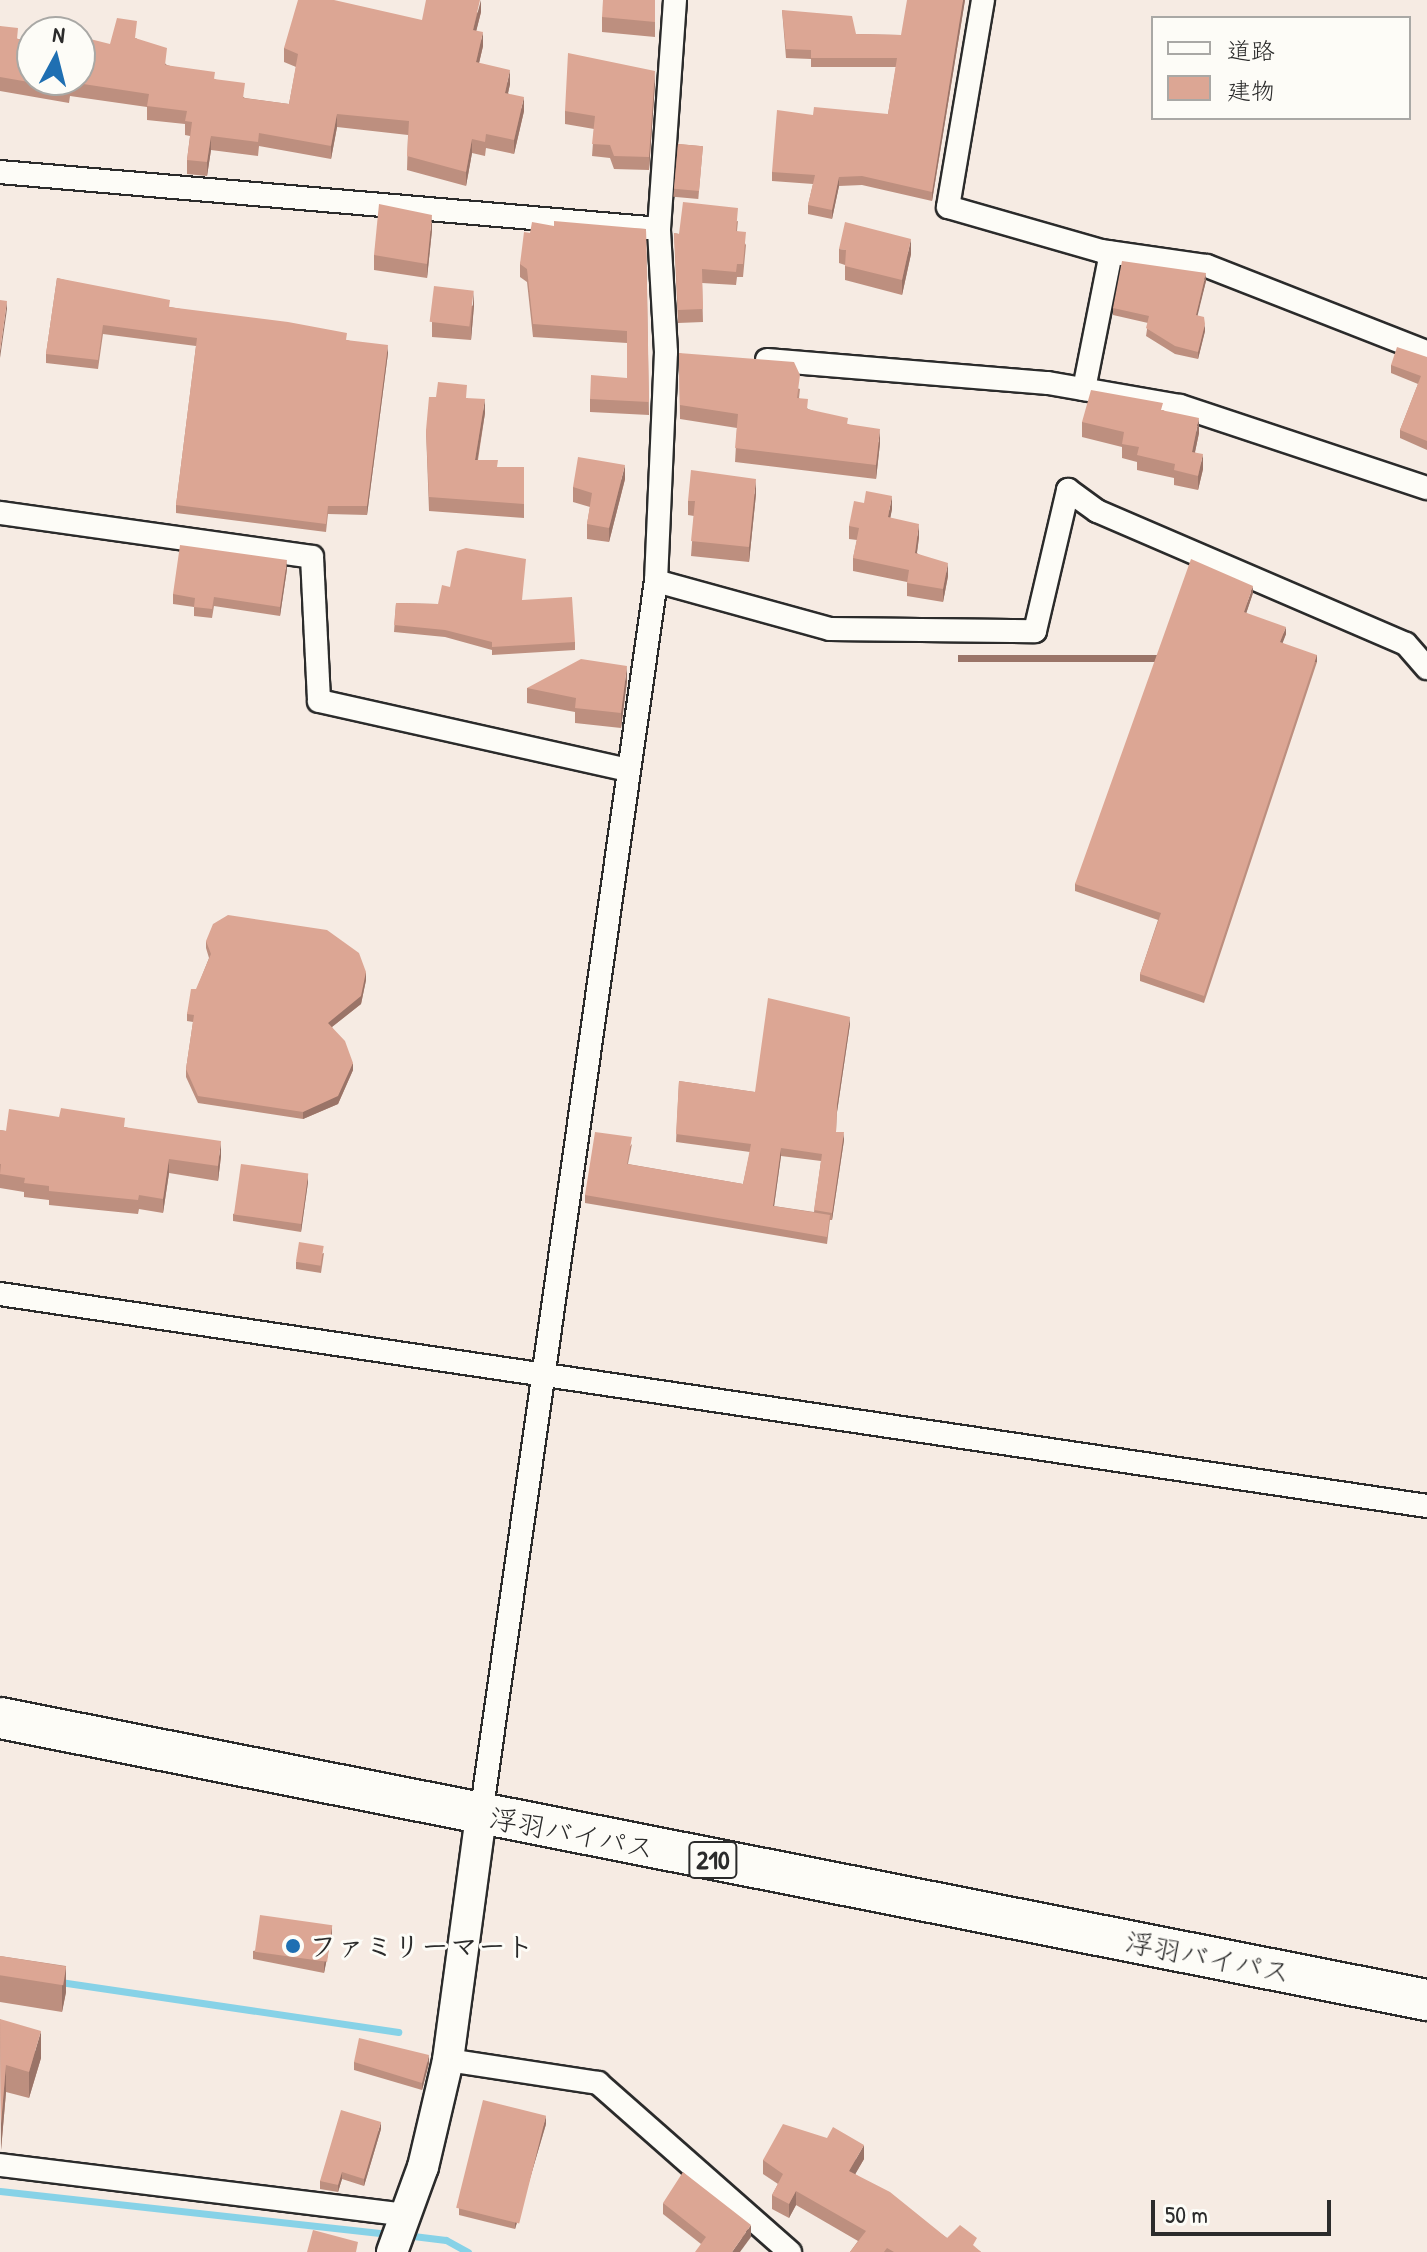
<!DOCTYPE html>
<html>
<head>
<meta charset="utf-8">
<style>
  body { margin:0 }
  #map { position:relative; width:1427px; height:2252px; overflow:hidden; background:#f6ebe3; font-family:"Patrick Hand","Klee One",sans-serif }
  div>[style] { position:absolute }
  [style*='--x'] { left:calc(var(--x)*1px); top:calc(var(--y)*1px); width:calc(var(--w)*1px); rotate:calc(var(--a)*1deg) }
  .stream>* { height:7px; margin:-3.5px; padding:0 3.5px; transform-origin:3.5px; border-radius:3.5px; background:#87d2e7 }
  .roads { filter:drop-shadow(2px 0 #2b2b2b) drop-shadow(-2px 0 #2b2b2b) drop-shadow(0 2px #2b2b2b) drop-shadow(0 -2px #2b2b2b) }
  .street>* { height:22px; margin:-11px; padding:0 11px; transform-origin:11px; border-radius:11px; background:#fdfcf7 }
  .secondary>* { height:30px; margin:-15px; padding:0 15px; transform-origin:15px; border-radius:15px; background:#fdfcf7 }
  .highway>* { height:40px; margin:-20px; padding:0 20px; transform-origin:20px; border-radius:20px; background:#fdfcf7 }
  .wall>* { inset:0; background:#bd8f7f; transform-origin:0 0 }
  .shaded-wall>* { inset:0; background:#9a7468; transform-origin:0 0 }
  .building>* { inset:0; background:#dca694; transform-origin:0 0 }
  .dots>* { width:22px; height:22px; translate:-50% -50%; box-sizing:border-box; border:4px solid #fdfcf7; border-radius:50% }
  span { translate:-50% -50%; white-space:nowrap; text-align:center; line-height:1.15; -webkit-text-stroke:6px #fdfcf7; paint-order:stroke }
  .shield-label span { padding:2px 6px; background:#fdfcf7; border:2px solid; border-radius:6px; -webkit-text-stroke-width:0 }
  .shield-label { font-size:26px; color:#2b2b2b; font-weight:700 }
  .street-label { font-size:28px; color:#2b2b2b }
  .poi-label { font-size:28px; color:#2b2b2b; font-weight:700 }
  .left { translate:0 -50%; text-align:left }
  .legend { position:absolute; left:1151px; top:16px; width:260px; height:104px; box-sizing:border-box; background:#fdfcf7; border:2px solid #a9a8a5; margin:0; padding:10px 14px; list-style:none; font-size:24px; color:#2b2b2b }
  .legend li { display:flex; align-items:center; gap:16px; height:40px }
  .legend b { width:40px; border:2px solid #a9a8a5 }
  .north { position:absolute; left:16px; top:16px; width:80px; height:80px; box-sizing:border-box; background:#fdfcf7; border:2px solid #a9a8a5; border-radius:50%; rotate:7deg; font-size:22px; font-weight:700; line-height:32px; text-align:center; color:#2b2b2b }
  .north::after { content:''; display:block; margin:auto; width:28px; height:36px; background:#1f6fb2; clip-path:polygon(50% 0,100% 100%,50% 72%,0 100%) }
  .scale { position:absolute; left:1151px; top:2200px; width:180px; height:36px; box-sizing:border-box; border:4px solid #2b2b2b; border-top:0; padding-left:10px; font-size:24px; line-height:28px; white-space:nowrap; color:#2b2b2b; -webkit-text-stroke:6px #fdfcf7; paint-order:stroke }
</style>
</head>
<body>
<div id="map">
  <div class="stream">
    <div style="--x:60;--y:1982;--w:342;--a:8.4"></div>
    <div style="--x:0;--y:2191;--w:391;--a:6.3"></div>
    <div style="--x:405;--y:2235;--w:41;--a:7"></div>
    <div style="--x:446;--y:2240;--w:25;--a:29"></div>
  </div>
  <div class="roads">
    <div class="street">
      <div style="--x:983;--y:0;--w:210;--a:99.6"></div>
      <div style="--x:948;--y:207;--w:159;--a:16"></div>
      <div style="--x:1101;--y:251;--w:107;--a:8.1"></div>
      <div style="--x:1207;--y:266;--w:236;--a:21.4"></div>
      <div style="--x:0;--y:172;--w:661;--a:4.94"></div>
      <div style="--x:767;--y:360;--w:282;--a:4.7"></div>
      <div style="--x:1048;--y:383;--w:134;--a:9.9"></div>
      <div style="--x:1180;--y:406;--w:260;--a:18.4"></div>
      <div style="--x:1084;--y:389;--w:139;--a:-78.8"></div>
      <div style="--x:0;--y:513;--w:315;--a:8"></div>
      <div style="--x:312;--y:557;--w:144;--a:87.2"></div>
      <div style="--x:319;--y:701;--w:316;--a:12.6"></div>
      <div style="--x:656;--y:581;--w:180;--a:15.4"></div>
      <div style="--x:830;--y:629;--w:205;--a:0.6"></div>
      <div style="--x:1035;--y:631;--w:145;--a:-76.8"></div>
      <div style="--x:1068;--y:490;--w:36;--a:36"></div>
      <div style="--x:1097;--y:511;--w:336;--a:23.3"></div>
      <div style="--x:1406;--y:644;--w:32;--a:49"></div>
      <div style="--x:0;--y:1294;--w:1443;--a:8.45"></div>
      <div style="--x:481;--y:1815;--w:1246;--a:-81.93"></div>
      <div style="--x:656;--y:581;--w:229;--a:-87.5"></div>
      <div style="--x:666;--y:352;--w:123;--a:-93.3"></div>
      <div style="--x:659;--y:229;--w:230;--a:-86"></div>
      <div style="--x:448;--y:2060;--w:152;--a:8.7"></div>
      <div style="--x:598;--y:2083;--w:256;--a:41.4"></div>
      <div style="--x:0;--y:2165;--w:410;--a:7"></div>
    </div>
    <div class="secondary">
      <div style="--x:392;--y:2252;--w:90;--a:-70"></div>
      <div style="--x:423;--y:2167;--w:110;--a:-76.8"></div>
      <div style="--x:448;--y:2060;--w:247;--a:-82.3"></div>
    </div>
    <div class="highway">
      <div style="--x:0;--y:1718;--w:1455;--a:11.18"></div>
    </div>
  </div>
  <div class="wall">
    <div style="clip-path:polygon(655px 0,655px 37px,602px 32px,602px 17px)"></div>
    <div style="clip-path:polygon(965px 0,932px 201px,862px 185px,839px 186px,832px 219px,808px 214px,808px 205px,813px 184px,772px 181px,772px 172px,813px 115px,888px 114px,896px 67px,811px 67px,811px 59px,786px 58px,782px 10px,856px 34px,901px 35px)"></div>
    <div style="clip-path:polygon(481px 12px,476px 31px,483px 46px,479px 63px,510px 84px,508px 93px,524px 111px,514px 154px,486px 148px,485px 156px,472px 153px,466px 186px,407px 170px,408px 135px,337px 127px,331px 159px,259px 146px,258px 156px,211px 150px,207px 176px,187px 174px,187px 160px,190px 136px,185px 135px,185px 124px,147px 120px,147px 107px,70px 96px,69px 103px,0 91px,0 26px,18px 39px,89px 49px,136px 38px,167px 65px,215px 79px,245px 98px,289px 104px,296px 67px,284px 62px,284px 48px,422px 20px)"></div>
    <div style="clip-path:polygon(655px 83px,649px 170px,614px 169px,610px 158px,592px 156px,594px 129px,565px 124px,565px 111px)"></div>
    <div style="left:678px;top:144px;width:25px;height:53px;rotate:5deg"></div>
    <div style="clip-path:polygon(738px 221px,737px 231px,746px 245px,743px 277px,737px 277px,736px 285px,702px 283px,703px 322px,678px 323px,674px 233px,679px 234px)"></div>
    <div style="clip-path:polygon(554px 226px,646px 229px,649px 415px,590px 412px,590px 399px,627px 378px,627px 343px,533px 337px,527px 282px,520px 277px,520px 264px,530px 233px)"></div>
    <div style="clip-path:polygon(432px 230px,427px 278px,374px 270px,374px 255px)"></div>
    <div style="clip-path:polygon(839px 249px,911px 254px,902px 295px,845px 280px,845px 265px,839px 263px)"></div>
    <div style="clip-path:polygon(57px 278px,170px 307px,347px 340px,388px 353px,367px 515px,328px 514px,326px 532px,176px 513px,176px 505px,196px 346px,103px 334px,98px 369px,46px 363px,46px 354px)"></div>
    <div style="clip-path:polygon(1206px 281px,1197px 315px,1205px 331px,1198px 359px,1175px 354px,1146px 336px,1148px 323px,1113px 315px,1113px 308px)"></div>
    <div style="clip-path:polygon(474px 305px,471px 340px,432px 337px,432px 322px)"></div>
    <div style="clip-path:polygon(679px 353px,800px 389px,799px 398px,808px 409px,848px 424px,880px 443px,876px 479px,735px 462px,737px 428px,680px 419px)"></div>
    <div style="clip-path:polygon(1427px 357px,1427px 450px,1400px 438px,1400px 430px,1418px 384px,1391px 373px,1391px 365px)"></div>
    <div style="clip-path:polygon(467px 398px,485px 413px,478px 460px,497px 467px,524px 467px,524px 518px,429px 511px,426px 430px)"></div>
    <div style="clip-path:polygon(1163px 410px,1199px 433px,1195px 452px,1203px 469px,1198px 490px,1174px 485px,1174px 478px,1137px 470px,1137px 462px,1122px 458px,1122px 447px,1082px 437px,1082px 422px)"></div>
    <div style="clip-path:polygon(625px 479px,609px 542px,587px 539px,587px 524px,590px 507px,573px 502px,573px 487px)"></div>
    <div style="clip-path:polygon(756px 494px,749px 562px,691px 556px,694px 516px,688px 515px,688px 501px)"></div>
    <div style="clip-path:polygon(892px 509px,890px 518px,919px 537px,917px 553px,948px 576px,943px 602px,907px 596px,907px 582px,853px 571px,853px 558px,857px 540px,849px 539px,849px 526px)"></div>
    <div style="clip-path:polygon(287px 569px,280px 616px,214px 606px,212px 618px,194px 616px,194px 607px,173px 604px,173px 594px)"></div>
    <div style="clip-path:polygon(1253px 593px,1246px 613px,1286px 634px,1282px 643px,1317px 662px,1204px 1003px,1140px 981px,1140px 974px,1158px 920px,1075px 891px,1075px 884px)"></div>
    <div style="clip-path:polygon(523px 600px,575px 642px,575px 650px,492px 655px,492px 650px,445px 637px,394px 632px,396px 603px,438px 604px)"></div>
    <div style="clip-path:polygon(627px 681px,621px 728px,575px 723px,575px 712px,527px 703px,527px 688px)"></div>
    <div style="clip-path:polygon(206px 941px,366px 980px,361px 1004px,332px 1027px,353px 1070px,338px 1104px,303px 1119px,198px 1103px,186px 1077px,186px 1069px,193px 1022px,187px 1021px,187px 1014px,209px 958px,206px 948px)"></div>
    <div style="clip-path:polygon(evenodd,850px 1024px,837px 1112px,836px 1132px,844px 1140px,832px 1220px,830px 1220px,827px 1244px,585px 1203px,585px 1195px,632px 1144px,628px 1164px,743px 1184px,750px 1152px,676px 1142px,679px 1081px,755px 1092px,850px 1024px,781px 1156px,821px 1161px,814px 1212px,774px 1206px,781px 1156px)"></div>
    <div style="clip-path:polygon(125px 1127px,221px 1156px,218px 1181px,169px 1173px,163px 1213px,139px 1209px,138px 1214px,49px 1205px,49px 1200px,24px 1197px,24px 1192px,0 1188px,0 1130px,6px 1131px)"></div>
    <div style="clip-path:polygon(308px 1182px,301px 1232px,233px 1221px,233px 1214px)"></div>
    <div style="clip-path:polygon(324px 1253px,321px 1273px,296px 1269px,296px 1262px)"></div>
    <div style="clip-path:polygon(332px 1933px,324px 1973px,253px 1959px,253px 1951px)"></div>
    <div style="clip-path:polygon(0 1956px,66px 1966px,66px 1992px,62px 2012px,0 2002px)"></div>
    <div style="clip-path:polygon(0 2019px,41px 2058px,29px 2098px,6px 2092px,1px 2150px)"></div>
    <div style="clip-path:polygon(354px 2062px,429px 2063px,422px 2090px,354px 2070px)"></div>
    <div style="clip-path:polygon(546px 2124px,515px 2229px,459px 2215px,459px 2208px)"></div>
    <div style="clip-path:polygon(381px 2129px,364px 2186px,342px 2179px,338px 2192px,320px 2189px,320px 2181px)"></div>
    <div style="clip-path:polygon(864px 2159px,855px 2174px,947px 2238px,977px 2249px,981px 2252px,850px 2252px,858px 2241px,796px 2205px,789px 2218px,772px 2209px,772px 2195px,778px 2184px,763px 2174px,763px 2160px)"></div>
    <div style="clip-path:polygon(663px 2203px,751px 2237px,701px 2244px,663px 2214px)"></div>
  </div>
  <div class="shaded-wall">
    <div style="clip-path:polygon(481px 0,481px 12px,473px 44px,473px 30px)"></div>
    <div style="clip-path:polygon(963px 0,965px 0,932px 201px,932px 192px)"></div>
    <div style="clip-path:polygon(483px 32px,483px 46px,476px 76px,476px 62px)"></div>
    <div style="clip-path:polygon(510px 70px,510px 84px,505px 107px,505px 93px)"></div>
    <div style="clip-path:polygon(655px 71px,655px 83px,649px 170px,649px 157px)"></div>
    <div style="clip-path:polygon(524px 97px,524px 111px,514px 154px,514px 140px)"></div>
    <div style="clip-path:polygon(337px 114px,337px 127px,331px 159px,331px 146px)"></div>
    <div style="clip-path:polygon(211px 136px,211px 150px,207px 176px,207px 162px)"></div>
    <div style="clip-path:polygon(472px 139px,472px 153px,466px 186px,466px 172px)"></div>
    <div style="clip-path:polygon(839px 177px,839px 186px,832px 219px,832px 210px)"></div>
    <div style="clip-path:polygon(432px 215px,432px 230px,427px 278px,427px 264px)"></div>
    <div style="clip-path:polygon(911px 239px,911px 254px,902px 295px,902px 280px)"></div>
    <div style="clip-path:polygon(1206px 273px,1206px 281px,1196px 322px,1196px 315px)"></div>
    <div style="clip-path:polygon(474px 291px,474px 305px,471px 340px,471px 326px)"></div>
    <div style="clip-path:polygon(7px 301px,7px 309px,0 358px,0 351px)"></div>
    <div style="clip-path:polygon(1205px 324px,1205px 331px,1198px 359px,1198px 352px)"></div>
    <div style="clip-path:polygon(388px 345px,388px 353px,367px 515px,367px 506px)"></div>
    <div style="clip-path:polygon(485px 399px,485px 413px,475px 474px,475px 460px)"></div>
    <div style="clip-path:polygon(1199px 418px,1199px 433px,1192px 466px,1192px 452px)"></div>
    <div style="clip-path:polygon(880px 429px,880px 443px,876px 479px,876px 465px)"></div>
    <div style="clip-path:polygon(1203px 454px,1203px 469px,1198px 490px,1198px 476px)"></div>
    <div style="clip-path:polygon(625px 465px,625px 479px,609px 542px,609px 528px)"></div>
    <div style="clip-path:polygon(756px 479px,756px 494px,749px 562px,749px 547px)"></div>
    <div style="clip-path:polygon(892px 496px,892px 509px,888px 530px,888px 517px)"></div>
    <div style="clip-path:polygon(919px 524px,919px 537px,915px 566px,915px 553px)"></div>
    <div style="clip-path:polygon(287px 560px,287px 569px,280px 616px,280px 607px)"></div>
    <div style="clip-path:polygon(948px 563px,948px 576px,943px 602px,943px 589px)"></div>
    <div style="clip-path:polygon(1253px 586px,1253px 593px,1244px 620px,1244px 612px)"></div>
    <div style="clip-path:polygon(1286px 627px,1286px 634px,1280px 650px,1280px 642px)"></div>
    <div style="left:1317px;top:655px;width:7px;height:359px;rotate:90deg"></div>
    <div style="clip-path:polygon(627px 666px,627px 681px,621px 728px,621px 713px)"></div>
    <div style="clip-path:polygon(366px 972px,366px 980px,361px 1004px,328px 1030px,328px 1023px)"></div>
    <div style="clip-path:polygon(850px 1017px,850px 1024px,837px 1112px,837px 1104px)"></div>
    <div style="clip-path:polygon(353px 1063px,353px 1070px,338px 1104px,303px 1119px,303px 1112px)"></div>
    <div style="clip-path:polygon(844px 1132px,844px 1140px,832px 1220px,832px 1213px)"></div>
    <div style="clip-path:polygon(221px 1141px,221px 1156px,218px 1181px,218px 1166px)"></div>
    <div style="clip-path:polygon(781px 1148px,781px 1156px,773px 1214px,773px 1206px)"></div>
    <div style="clip-path:polygon(169px 1159px,169px 1173px,163px 1213px,163px 1199px)"></div>
    <div style="clip-path:polygon(308px 1174px,308px 1182px,301px 1232px,301px 1224px)"></div>
    <div style="clip-path:polygon(332px 1925px,332px 1933px,324px 1973px,324px 1965px)"></div>
    <div style="clip-path:polygon(66px 1966px,66px 1992px,62px 2012px,62px 1986px)"></div>
    <div style="clip-path:polygon(41px 2031px,41px 2058px,29px 2098px,29px 2072px)"></div>
    <div style="clip-path:polygon(429px 2055px,429px 2063px,422px 2090px,422px 2083px)"></div>
    <div style="clip-path:polygon(6px 2065px,6px 2092px,1px 2150px,1px 2124px)"></div>
    <div style="clip-path:polygon(546px 2116px,546px 2124px,515px 2229px,515px 2222px)"></div>
    <div style="clip-path:polygon(381px 2122px,381px 2129px,364px 2186px,364px 2179px)"></div>
    <div style="clip-path:polygon(864px 2145px,864px 2159px,849px 2185px,849px 2171px)"></div>
    <div style="clip-path:polygon(342px 2172px,342px 2179px,338px 2192px,338px 2185px)"></div>
    <div style="clip-path:polygon(796px 2191px,796px 2205px,789px 2218px,789px 2204px)"></div>
    <div style="clip-path:polygon(751px 2225px,751px 2237px,740px 2252px,732px 2252px)"></div>
  </div>
  <div class="building">
    <div style="clip-path:polygon(298px 0,334px 0,422px 20px,426px 0,480px 0,473px 30px,483px 32px,476px 62px,510px 70px,505px 93px,524px 97px,514px 140px,486px 134px,485px 142px,472px 139px,466px 172px,407px 156px,409px 121px,337px 114px,331px 146px,259px 133px,258px 142px,211px 136px,207px 162px,187px 160px,192px 122px,185px 121px,187px 111px,147px 106px,149px 94px,70px 82px,69px 89px,0 77px,0 26px,18px 28px,17px 39px,32px 41px,32px 80px,80px 80px,80px 47px,89px 49px,90px 39px,110px 44px,117px 18px,137px 21px,135px 38px,167px 48px,165px 65px,215px 72px,214px 79px,245px 83px,243px 98px,289px 104px,298px 54px,284px 48px)"></div>
    <div style="clip-path:polygon(603px 0,655px 0,655px 22px,602px 17px)"></div>
    <div style="clip-path:polygon(907px 0,963px 0,932px 192px,862px 176px,839px 177px,832px 210px,808px 205px,815px 175px,772px 172px,777px 110px,813px 115px,814px 107px,888px 114px,897px 58px,811px 58px,811px 50px,786px 49px,782px 10px,852px 16px,856px 34px,901px 35px)"></div>
    <div style="clip-path:polygon(568px 53px,655px 71px,649px 157px,614px 156px,610px 145px,592px 144px,595px 116px,565px 111px)"></div>
    <div style="left:678px;top:144px;width:25px;height:45px;rotate:5deg"></div>
    <div style="clip-path:polygon(683px 202px,738px 208px,736px 231px,746px 232px,743px 264px,737px 264px,736px 272px,702px 269px,703px 309px,678px 310px,674px 233px,679px 234px)"></div>
    <div style="clip-path:polygon(379px 204px,432px 215px,427px 264px,374px 255px)"></div>
    <div style="clip-path:polygon(554px 221px,646px 229px,649px 402px,590px 399px,591px 375px,627px 378px,627px 331px,533px 324px,527px 269px,520px 264px,524px 232px,530px 233px,532px 222px,554px 226px)"></div>
    <div style="clip-path:polygon(845px 222px,911px 239px,902px 280px,845px 266px,846px 250px,839px 249px)"></div>
    <div style="clip-path:polygon(1122px 261px,1206px 273px,1196px 315px,1204px 317px,1205px 324px,1198px 352px,1175px 346px,1146px 328px,1149px 316px,1113px 308px)"></div>
    <div style="clip-path:polygon(57px 278px,170px 300px,169px 307px,288px 322px,347px 333px,346px 340px,388px 345px,367px 506px,328px 506px,326px 524px,176px 505px,197px 338px,103px 325px,98px 360px,46px 354px)"></div>
    <div style="left:434px;top:286px;width:40px;height:36px;rotate:7deg"></div>
    <div style="clip-path:polygon(0 300px,7px 301px,0 351px)"></div>
    <div style="clip-path:polygon(1397px 347px,1427px 357px,1427px 441px,1400px 430px,1421px 376px,1391px 365px)"></div>
    <div style="clip-path:polygon(679px 353px,794px 362px,800px 375px,797px 398px,808px 399px,807px 409px,848px 418px,847px 424px,880px 429px,876px 465px,735px 448px,738px 414px,680px 405px)"></div>
    <div style="clip-path:polygon(438px 382px,467px 385px,466px 398px,485px 399px,475px 460px,498px 460px,497px 467px,524px 467px,524px 504px,429px 497px,426px 430px,429px 397px,436px 397px)"></div>
    <div style="clip-path:polygon(1091px 390px,1163px 403px,1161px 410px,1199px 418px,1192px 452px,1203px 454px,1198px 476px,1174px 470px,1175px 464px,1137px 455px,1139px 447px,1122px 444px,1124px 432px,1082px 422px)"></div>
    <div style="clip-path:polygon(578px 457px,625px 465px,609px 528px,587px 524px,592px 493px,573px 487px)"></div>
    <div style="clip-path:polygon(691px 470px,756px 479px,749px 547px,691px 541px,695px 501px,688px 501px)"></div>
    <div style="clip-path:polygon(866px 491px,892px 496px,888px 517px,919px 524px,915px 553px,948px 563px,943px 589px,907px 583px,909px 570px,853px 558px,859px 528px,849px 526px,854px 501px,864px 503px)"></div>
    <div style="clip-path:polygon(180px 545px,287px 560px,280px 607px,214px 597px,212px 609px,194px 607px,195px 598px,173px 594px)"></div>
    <div style="clip-path:polygon(466px 548px,526px 559px,522px 600px,572px 597px,575px 642px,492px 647px,492px 642px,445px 630px,394px 625px,396px 603px,438px 604px,442px 585px,450px 587px,457px 551px)"></div>
    <div style="clip-path:polygon(1191px 559px,1253px 586px,1244px 612px,1286px 627px,1280px 642px,1317px 655px,1204px 996px,1140px 974px,1161px 913px,1075px 884px)"></div>
    <div style="clip-path:polygon(581px 659px,627px 666px,621px 713px,575px 708px,576px 698px,527px 688px)"></div>
    <div style="clip-path:polygon(228px 915px,327px 930px,359px 953px,366px 972px,361px 996px,328px 1023px,345px 1041px,353px 1063px,338px 1096px,303px 1112px,198px 1096px,186px 1069px,194px 1015px,187px 1014px,191px 989px,196px 989px,211px 954px,206px 941px,213px 924px)"></div>
    <div style="clip-path:polygon(768px 998px,850px 1017px,837px 1104px,836px 1132px,844px 1132px,832px 1213px,814px 1210px,822px 1154px,781px 1148px,773px 1206px,830px 1215px,827px 1237px,585px 1195px,595px 1132px,632px 1137px,627px 1164px,743px 1184px,751px 1144px,676px 1134px,679px 1081px,755px 1092px)"></div>
    <div style="clip-path:polygon(61px 1108px,125px 1118px,124px 1127px,221px 1141px,218px 1166px,169px 1159px,163px 1199px,139px 1195px,138px 1200px,49px 1191px,49px 1186px,24px 1183px,25px 1178px,0 1174px,1px 1164px,0 1164px,0 1130px,6px 1131px,9px 1109px,59px 1117px)"></div>
    <div style="left:241px;top:1164px;width:68px;height:51px;rotate:8deg"></div>
    <div style="left:299px;top:1242px;width:25px;height:20px;rotate:9deg"></div>
    <div style="left:260px;top:1915px;width:73px;height:37px;rotate:8deg"></div>
    <div style="left:0;top:1956px;width:67px;height:19px;rotate:9deg"></div>
    <div style="clip-path:polygon(0 2019px,41px 2031px,29px 2072px,6px 2065px,1px 2124px)"></div>
    <div style="clip-path:polygon(359px 2038px,429px 2055px,422px 2083px,354px 2062px)"></div>
    <div style="left:483px;top:2100px;width:65px;height:111px;rotate:14deg"></div>
    <div style="clip-path:polygon(341px 2110px,381px 2122px,364px 2179px,342px 2172px,338px 2185px,320px 2181px)"></div>
    <div style="clip-path:polygon(783px 2124px,827px 2138px,833px 2127px,864px 2145px,849px 2171px,890px 2192px,947px 2238px,960px 2225px,977px 2238px,973px 2245px,981px 2252px,894px 2252px,887px 2248px,884px 2252px,850px 2252px,866px 2231px,796px 2191px,789px 2204px,772px 2195px,783px 2174px,763px 2160px)"></div>
    <div style="clip-path:polygon(683px 2172px,751px 2225px,732px 2252px,695px 2252px,706px 2237px,663px 2203px)"></div>
    <div style="clip-path:polygon(313px 2230px,358px 2242px,356px 2252px,307px 2252px)"></div>
  </div>
  <div class="dots">
    <div style="left:293px;top:1946px;background:#1f6fb2"></div>
  </div>
  <div class="shield-label">
    <span style="left:713px;top:1860px">210</span>
  </div>
  <div class="street-label">
    <span style="left:572px;top:1833px;rotate:11deg">浮羽バイパス</span>
    <span style="left:1208px;top:1957px;rotate:11deg">浮羽バイパス</span>
  </div>
  <div class="poi-label">
    <span class="left" style="left:309px;top:1946px">ファミリーマート</span>
  </div>
  <ul class="legend">
  <li><b style="height:10px;background:#fdfcf7"></b>道路</li>
  <li><b style="height:22px;background:#dca694"></b>建物</li>
  </ul>
  <div class="north">N</div>
  <div class="scale">50 m</div>
</div>
</body>
</html>
